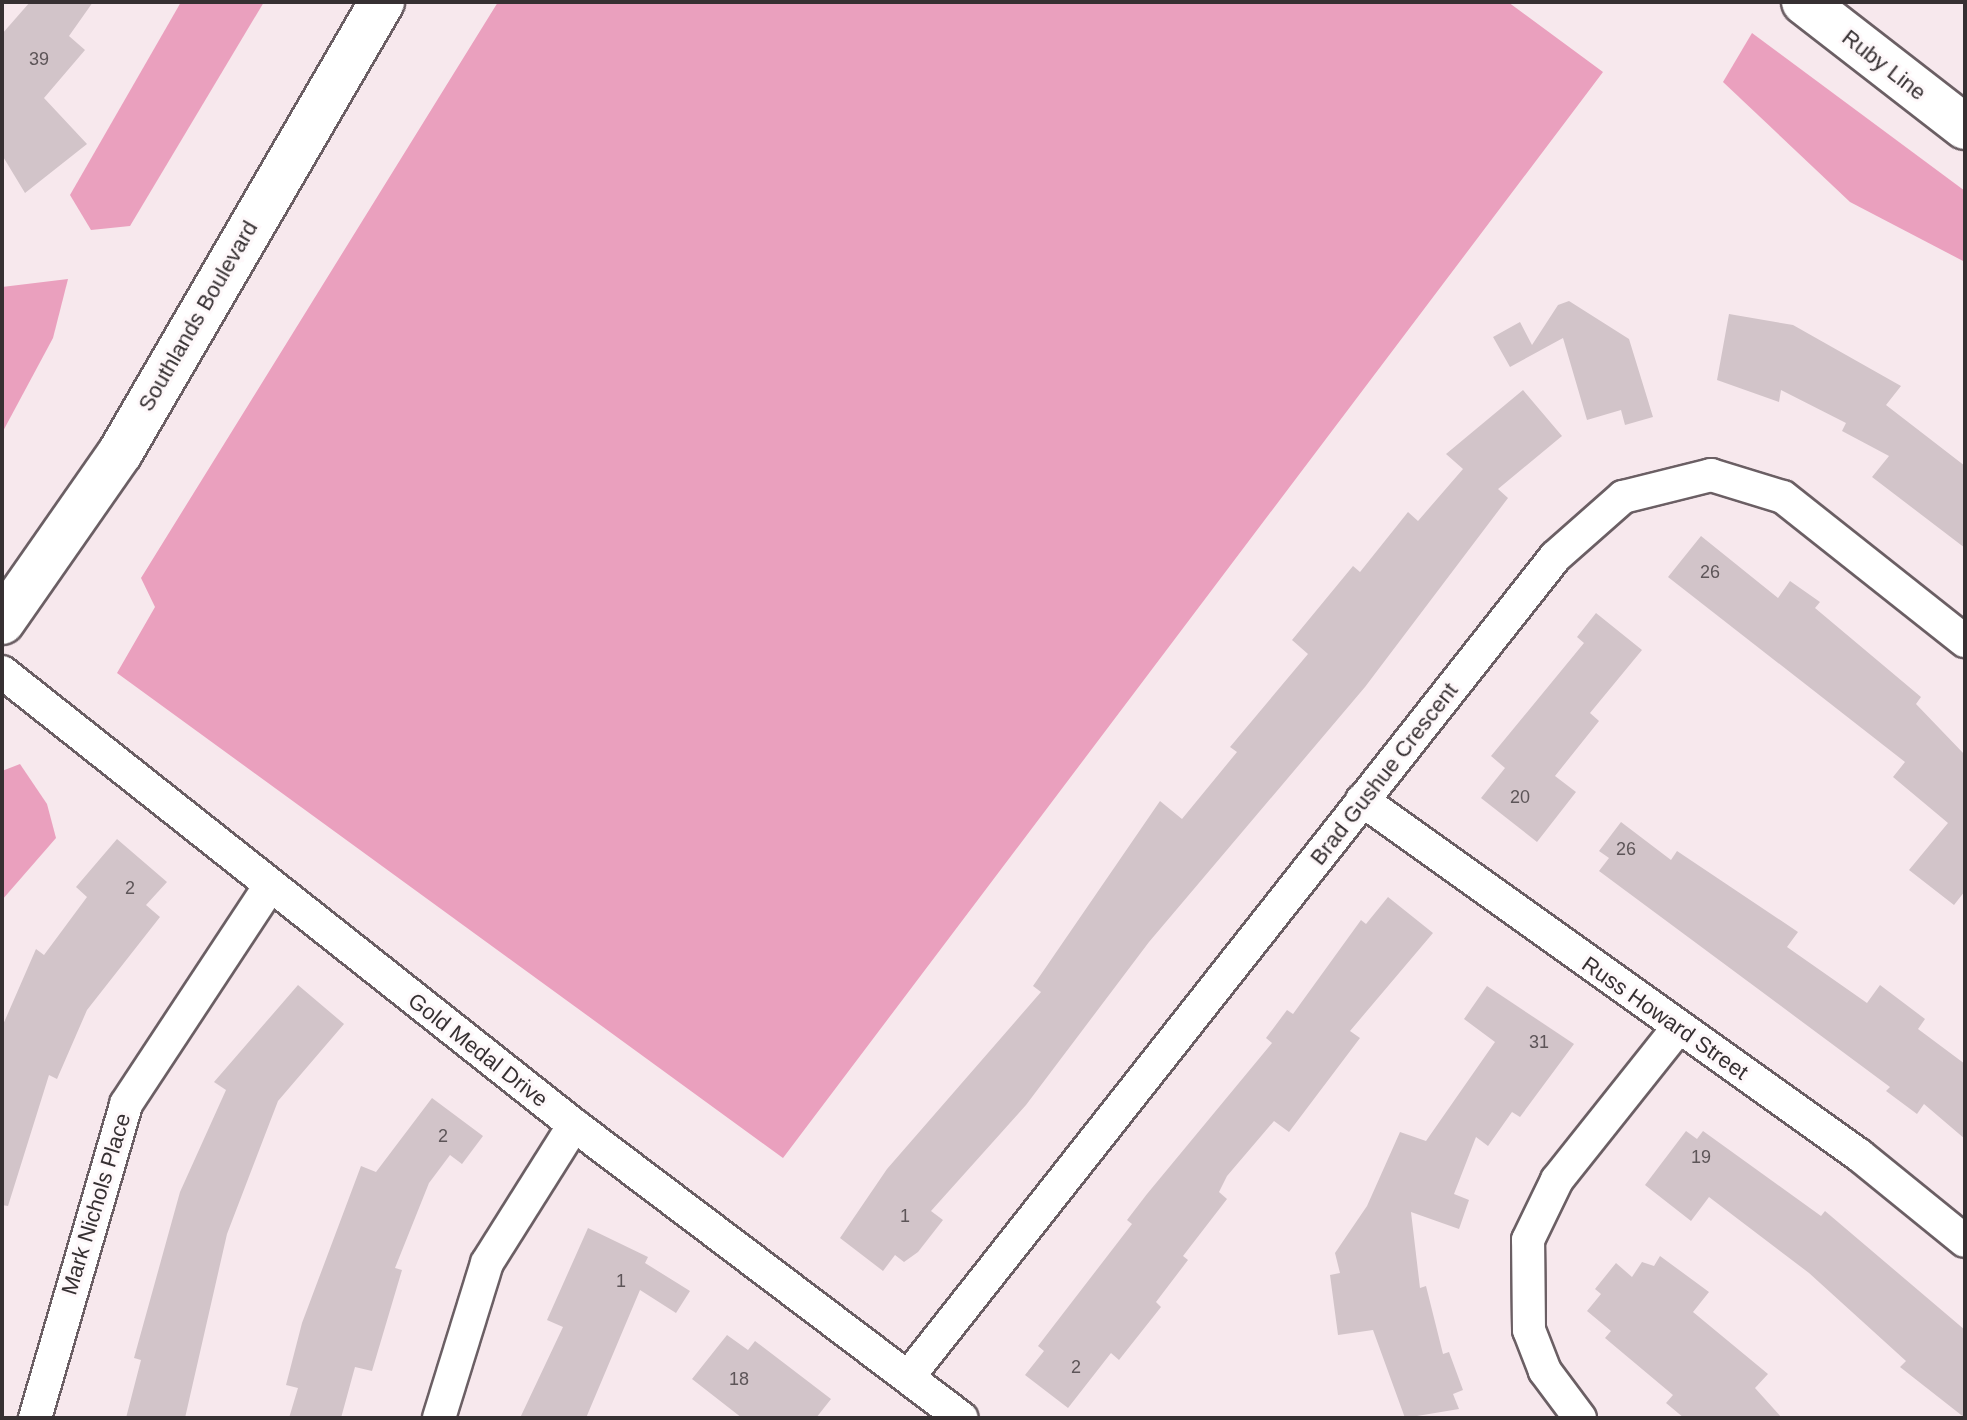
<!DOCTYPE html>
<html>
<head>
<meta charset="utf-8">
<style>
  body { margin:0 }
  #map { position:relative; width:1967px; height:1420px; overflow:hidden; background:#f7e8ed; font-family:Helvetica,sans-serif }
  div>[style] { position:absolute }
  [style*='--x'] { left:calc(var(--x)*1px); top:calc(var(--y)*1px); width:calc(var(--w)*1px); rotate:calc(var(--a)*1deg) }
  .forest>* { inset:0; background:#eaa0be }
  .building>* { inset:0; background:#d2c4c9 }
  .roads { filter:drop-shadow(2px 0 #6b5f64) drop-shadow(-2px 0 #6b5f64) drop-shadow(0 2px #6b5f64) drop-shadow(0 -2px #6b5f64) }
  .street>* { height:32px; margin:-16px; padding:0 16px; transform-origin:16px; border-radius:16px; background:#fff }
  .secondary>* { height:44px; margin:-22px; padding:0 22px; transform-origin:22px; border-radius:22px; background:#fff }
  span { translate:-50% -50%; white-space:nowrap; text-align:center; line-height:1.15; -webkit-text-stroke:6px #fef8fa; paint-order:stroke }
  .number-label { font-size:18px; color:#5d5558 }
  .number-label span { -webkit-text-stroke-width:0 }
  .street-label { font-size:22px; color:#363032 }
  .frame { position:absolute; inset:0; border:4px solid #363032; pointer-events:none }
</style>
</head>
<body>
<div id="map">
  <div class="forest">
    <div style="clip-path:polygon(181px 2px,264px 2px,130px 226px,91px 230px,70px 195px)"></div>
    <div style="clip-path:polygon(498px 2px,1508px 2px,1603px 72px,783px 1158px,117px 673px,155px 607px,141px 578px)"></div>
    <div style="clip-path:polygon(1752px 33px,1965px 191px,1965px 262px,1850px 202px,1723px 82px)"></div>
    <div style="clip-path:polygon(68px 279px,53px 338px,2px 433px,2px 287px)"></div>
    <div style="clip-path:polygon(20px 764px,47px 804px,56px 838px,2px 900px,2px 771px)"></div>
  </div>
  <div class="building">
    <div style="clip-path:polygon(30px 2px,93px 2px,69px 36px,85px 50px,44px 98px,87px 144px,25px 193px,2px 155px,2px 34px)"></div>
    <div style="clip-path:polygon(1569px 301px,1629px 339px,1653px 417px,1625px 425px,1621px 410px,1587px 420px,1563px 338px,1510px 367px,1493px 337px,1520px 322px,1532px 345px,1558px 305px)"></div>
    <div style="clip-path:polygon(1729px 314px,1793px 325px,1901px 386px,1886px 405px,1965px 466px,1965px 548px,1872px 477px,1889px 456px,1842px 431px,1846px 423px,1781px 390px,1779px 402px,1717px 380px)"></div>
    <div style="clip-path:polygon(1523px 390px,1562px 436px,1498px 489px,1508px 498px,1365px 687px,1149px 942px,1026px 1105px,931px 1211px,943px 1220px,918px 1252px,904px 1262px,895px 1255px,883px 1271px,840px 1238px,887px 1169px,1041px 992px,1033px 986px,1160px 801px,1182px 819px,1237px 752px,1230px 747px,1308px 654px,1292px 640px,1353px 566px,1360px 572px,1408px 512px,1418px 521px,1463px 469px,1446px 454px)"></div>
    <div style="clip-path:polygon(1701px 536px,1778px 598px,1790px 581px,1820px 602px,1815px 608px,1921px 697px,1916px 704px,1965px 755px,1965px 891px,1954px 905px,1909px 870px,1948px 823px,1893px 777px,1905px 762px,1668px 577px)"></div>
    <div style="clip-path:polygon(1596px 613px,1642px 650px,1590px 713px,1599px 721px,1555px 776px,1576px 792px,1537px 842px,1481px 798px,1505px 768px,1491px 756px,1584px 643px,1577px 637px)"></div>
    <div style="clip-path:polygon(1621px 822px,1671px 860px,1677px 851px,1798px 932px,1787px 947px,1867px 1003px,1880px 985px,1925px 1019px,1918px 1029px,1965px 1064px,1965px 1139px,1924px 1104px,1917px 1114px,1886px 1091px,1890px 1087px,1599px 871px,1609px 858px,1599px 851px)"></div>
    <div style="clip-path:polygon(117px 839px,167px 882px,146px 905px,160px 917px,87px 1010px,57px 1079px,49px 1075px,8px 1206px,2px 1205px,2px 1027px,36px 949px,44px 955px,87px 897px,76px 887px)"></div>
    <div style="clip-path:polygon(1388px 897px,1433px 933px,1350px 1031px,1360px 1038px,1289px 1132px,1274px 1121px,1227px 1176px,1219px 1192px,1227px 1199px,1183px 1256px,1188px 1260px,1156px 1302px,1161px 1307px,1119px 1360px,1111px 1353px,1068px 1408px,1025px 1375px,1044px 1351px,1038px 1346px,1132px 1224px,1127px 1220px,1147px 1194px,1272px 1043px,1266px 1038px,1287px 1010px,1293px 1014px,1361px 920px,1366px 924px)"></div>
    <div style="clip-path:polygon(298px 985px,344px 1024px,278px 1101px,227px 1234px,185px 1418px,126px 1418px,141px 1360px,134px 1358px,180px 1192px,226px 1090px,214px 1082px)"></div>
    <div style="clip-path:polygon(1487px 986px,1574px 1044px,1520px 1117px,1512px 1112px,1488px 1146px,1476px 1137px,1454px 1194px,1469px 1200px,1459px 1229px,1411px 1212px,1420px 1288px,1426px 1286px,1443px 1354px,1449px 1352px,1463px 1390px,1453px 1394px,1459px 1409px,1405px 1418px,1373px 1330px,1338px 1335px,1330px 1275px,1340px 1273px,1335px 1253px,1367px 1206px,1400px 1132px,1426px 1141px,1495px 1042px,1464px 1019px)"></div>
    <div style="clip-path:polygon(432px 1098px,483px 1136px,462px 1164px,450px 1155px,429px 1183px,395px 1268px,402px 1270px,372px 1371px,355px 1367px,341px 1418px,289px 1418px,298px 1388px,286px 1385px,302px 1323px,361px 1166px,376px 1172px)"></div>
    <div style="clip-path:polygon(1686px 1131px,1697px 1139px,1703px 1131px,1821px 1216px,1825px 1211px,1965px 1330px,1965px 1418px,1900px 1367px,1906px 1361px,1809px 1273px,1709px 1197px,1691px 1221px,1645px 1185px)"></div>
    <div style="clip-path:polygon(588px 1228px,648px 1257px,645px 1263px,690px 1291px,676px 1313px,640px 1290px,586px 1418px,520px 1418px,563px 1327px,547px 1320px)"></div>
    <div style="clip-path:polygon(1660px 1256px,1709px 1292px,1693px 1312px,1768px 1374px,1755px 1388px,1782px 1418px,1684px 1418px,1666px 1403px,1673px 1395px,1605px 1338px,1611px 1331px,1587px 1311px,1601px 1294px,1595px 1289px,1616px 1263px,1632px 1277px,1642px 1262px,1654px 1266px)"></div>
    <div style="clip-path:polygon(727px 1335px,748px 1350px,755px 1341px,831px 1399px,816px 1418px,742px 1418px,692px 1379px)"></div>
  </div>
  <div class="roads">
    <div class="street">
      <div style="--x:2;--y:672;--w:730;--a:38.38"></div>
      <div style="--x:574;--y:1125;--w:486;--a:37.1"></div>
      <div style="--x:1362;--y:800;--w:611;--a:35.54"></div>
      <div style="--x:1859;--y:1155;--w:136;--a:39.1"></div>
      <div style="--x:909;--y:1376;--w:1043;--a:-51.73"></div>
      <div style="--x:1555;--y:557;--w:91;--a:-41.4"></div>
      <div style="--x:1623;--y:497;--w:91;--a:-14"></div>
      <div style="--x:1711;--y:475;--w:75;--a:17"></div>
      <div style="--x:1783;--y:497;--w:232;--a:38.4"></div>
      <div style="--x:35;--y:1418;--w:327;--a:-73.8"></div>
      <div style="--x:126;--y:1104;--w:261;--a:-56.6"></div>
      <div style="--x:439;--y:1418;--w:162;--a:-72.8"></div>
      <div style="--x:487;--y:1263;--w:163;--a:-57.8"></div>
      <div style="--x:1580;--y:1418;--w:59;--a:-126.7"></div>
      <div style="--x:1545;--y:1371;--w:44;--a:-111.3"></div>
      <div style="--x:1529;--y:1330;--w:90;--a:-90.6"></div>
      <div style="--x:1528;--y:1240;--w:67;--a:-64.2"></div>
      <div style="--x:1557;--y:1180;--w:193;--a:-51.5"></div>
    </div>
    <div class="secondary">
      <div style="--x:1804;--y:2;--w:204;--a:37.8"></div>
      <div style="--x:2;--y:622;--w:206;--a:-55.1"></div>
      <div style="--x:120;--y:453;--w:522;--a:-59.85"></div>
    </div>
  </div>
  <div class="number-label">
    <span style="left:39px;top:59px">39</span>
    <span style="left:1710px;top:572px">26</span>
    <span style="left:1520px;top:797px">20</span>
    <span style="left:1626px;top:849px">26</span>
    <span style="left:130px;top:888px">2</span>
    <span style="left:1539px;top:1042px">31</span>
    <span style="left:443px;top:1136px">2</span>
    <span style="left:1701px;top:1157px">19</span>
    <span style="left:905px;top:1216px">1</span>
    <span style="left:621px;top:1281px">1</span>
    <span style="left:1076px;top:1367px">2</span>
    <span style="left:739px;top:1379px">18</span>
  </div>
  <div class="street-label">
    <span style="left:1884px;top:65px;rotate:38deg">Ruby Line</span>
    <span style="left:198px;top:316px;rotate:-60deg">Southlands Boulevard</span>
    <span style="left:1384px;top:774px;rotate:-52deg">Brad Gushue Crescent</span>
    <span style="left:1665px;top:1018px;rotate:35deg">Russ Howard Street</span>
    <span style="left:478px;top:1050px;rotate:38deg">Gold Medal Drive</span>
    <span style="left:96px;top:1204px;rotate:-73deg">Mark Nichols Place</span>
  </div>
  <div class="frame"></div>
</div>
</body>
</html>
